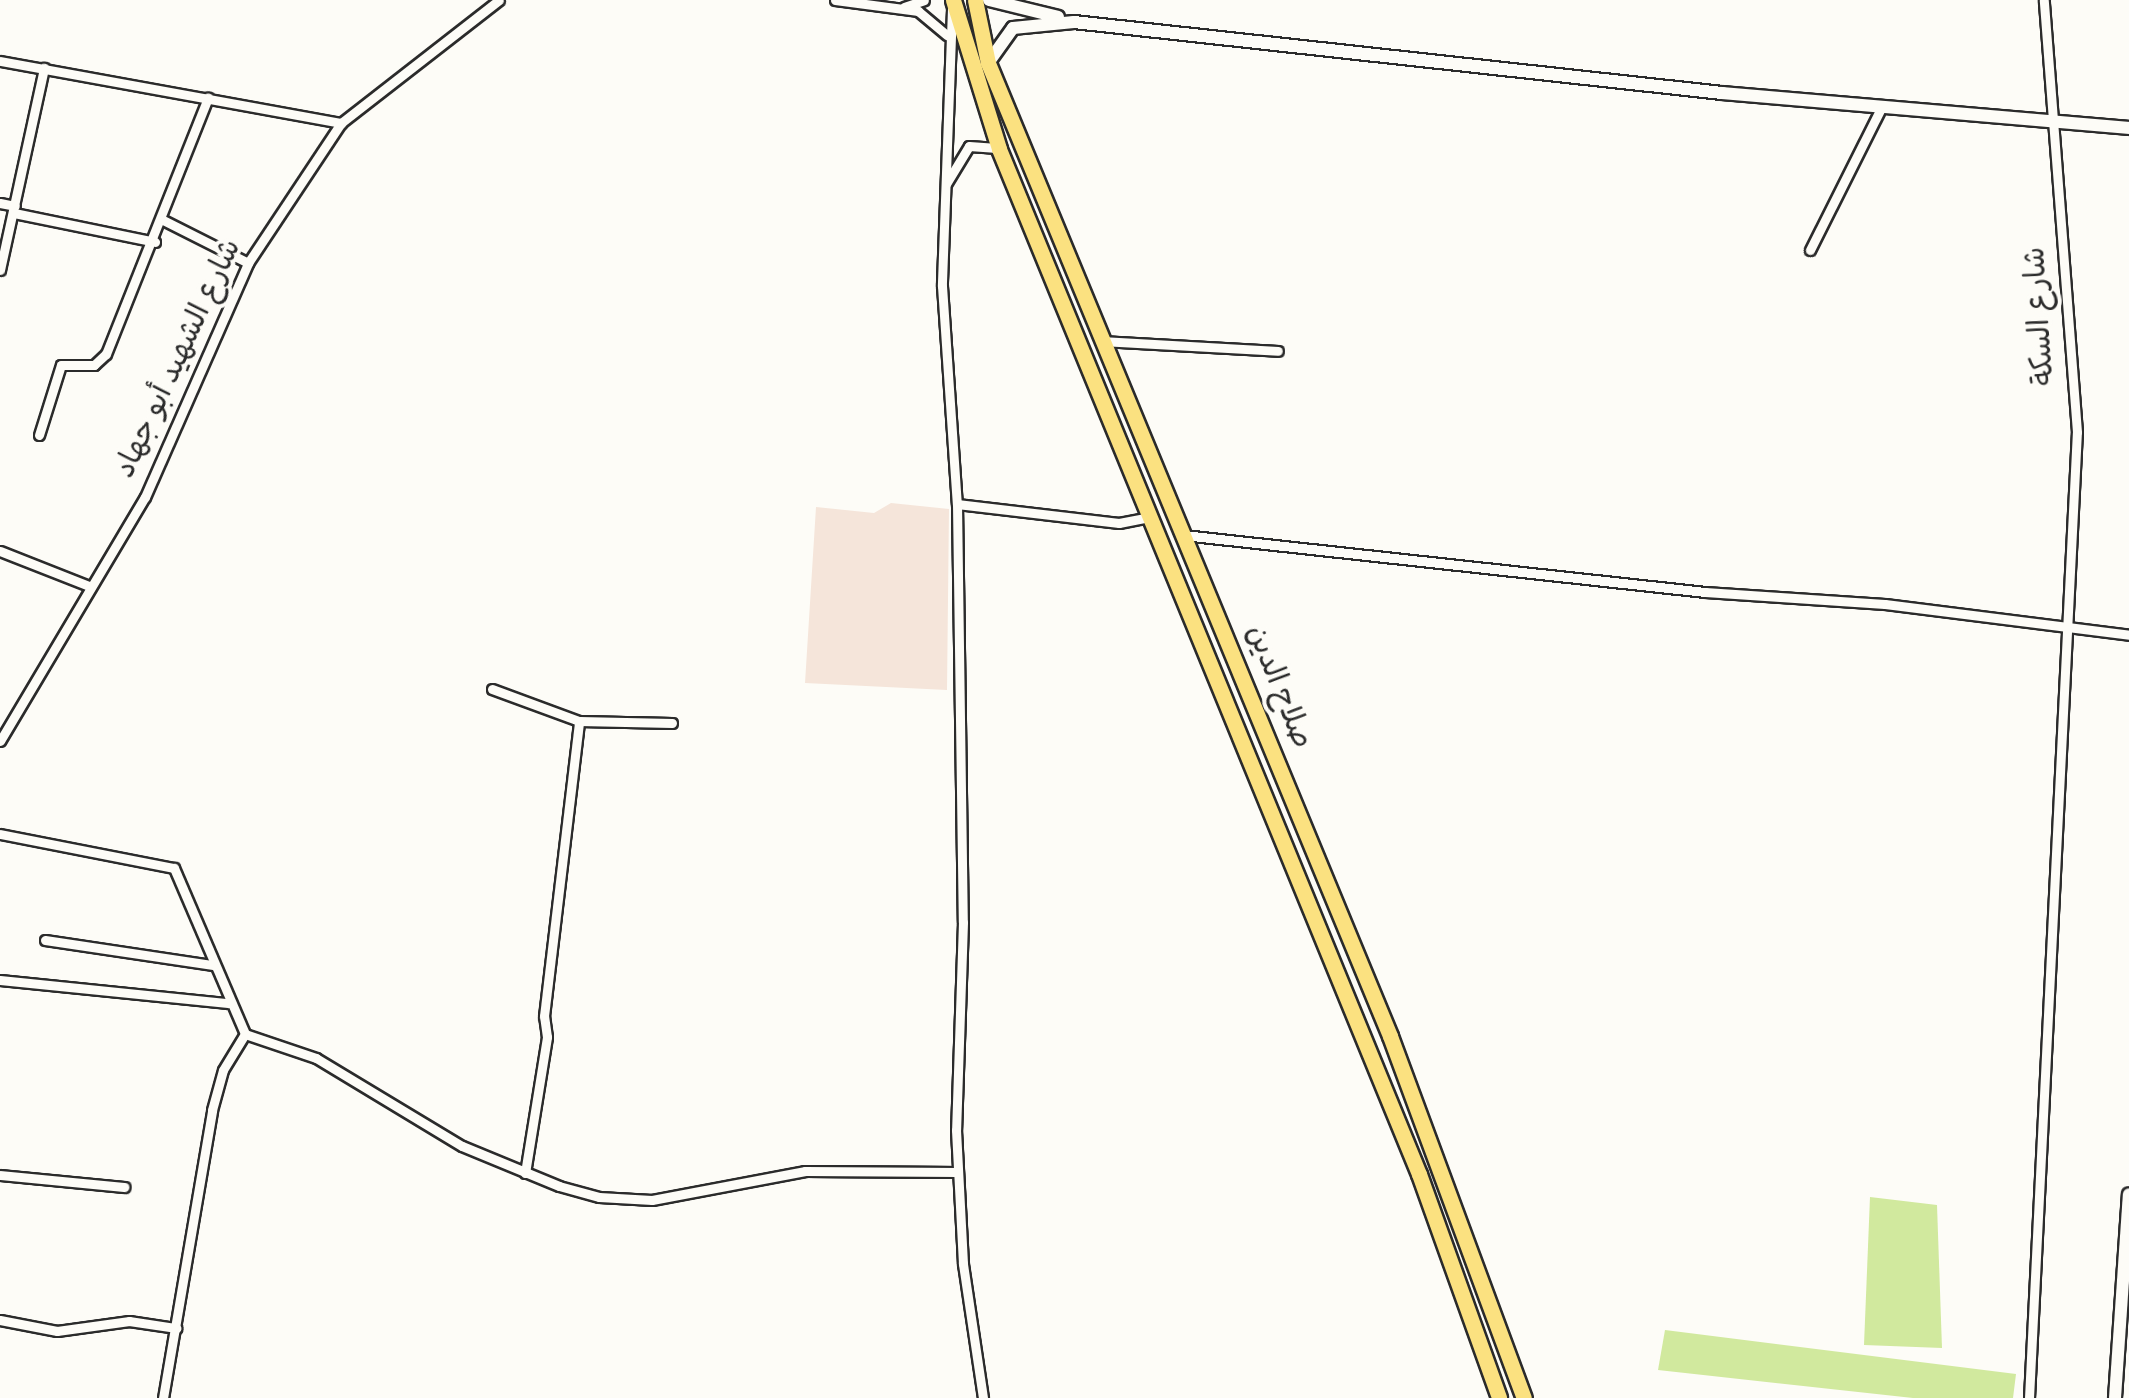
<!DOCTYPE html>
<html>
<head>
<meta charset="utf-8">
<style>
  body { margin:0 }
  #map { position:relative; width:2129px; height:1398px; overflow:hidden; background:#fdfcf7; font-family:Dekko,"Playpen Sans Arabic",sans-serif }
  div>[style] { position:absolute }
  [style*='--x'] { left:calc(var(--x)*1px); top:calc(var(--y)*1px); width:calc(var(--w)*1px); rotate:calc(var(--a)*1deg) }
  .built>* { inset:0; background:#f5e5da }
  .green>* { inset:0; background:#d1e99e }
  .roads { filter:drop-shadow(2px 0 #2b2b2b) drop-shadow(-2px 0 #2b2b2b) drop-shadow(0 2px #2b2b2b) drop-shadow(0 -2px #2b2b2b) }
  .minor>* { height:9px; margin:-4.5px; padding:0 4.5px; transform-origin:4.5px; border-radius:4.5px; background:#fdfcf7 }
  .secondary>* { height:12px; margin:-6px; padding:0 6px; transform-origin:6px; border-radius:6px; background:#fdfcf7 }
  .trunk>* { height:15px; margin:-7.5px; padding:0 7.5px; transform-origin:7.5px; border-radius:7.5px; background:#fbe180 }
  span { translate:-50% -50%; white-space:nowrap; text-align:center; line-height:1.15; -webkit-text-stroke:8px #fdfcf7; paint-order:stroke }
  .street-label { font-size:30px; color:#2b2b2b }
</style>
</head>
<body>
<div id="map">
  <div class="built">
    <div style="clip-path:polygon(891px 503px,949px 509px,947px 690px,805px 683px,816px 507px,874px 513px)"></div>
  </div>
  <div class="green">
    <div style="clip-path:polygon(1870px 1197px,1937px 1205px,1942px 1348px,1864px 1345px)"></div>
    <div style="clip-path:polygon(1665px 1330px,2016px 1374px,2013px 1398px,1913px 1398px,1658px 1370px)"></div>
  </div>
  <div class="roads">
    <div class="minor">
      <div style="--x:835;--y:0;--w:84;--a:7.5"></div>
      <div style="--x:918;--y:11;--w:38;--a:40"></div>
      <div style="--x:904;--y:7;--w:21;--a:-19"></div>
      <div style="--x:952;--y:9;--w:277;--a:92.1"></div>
      <div style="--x:942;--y:286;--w:219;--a:86.1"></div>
      <div style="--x:957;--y:504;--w:418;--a:89.2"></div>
      <div style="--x:963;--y:922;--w:208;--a:91.9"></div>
      <div style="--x:956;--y:1130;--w:134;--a:87"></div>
      <div style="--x:963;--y:1264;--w:135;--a:81.5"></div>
      <div style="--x:0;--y:61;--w:347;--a:10.3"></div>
      <div style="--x:946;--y:184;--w:44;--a:-58.8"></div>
      <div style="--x:969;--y:146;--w:28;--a:4"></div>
      <div style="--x:0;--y:203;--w:15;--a:11"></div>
      <div style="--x:14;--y:213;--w:144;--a:11.6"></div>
      <div style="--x:163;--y:220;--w:95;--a:26.8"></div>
      <div style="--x:1810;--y:250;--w:159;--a:-63.4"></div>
      <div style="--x:0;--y:270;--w:207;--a:-77.7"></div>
      <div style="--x:1101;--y:341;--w:177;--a:3.2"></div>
      <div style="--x:39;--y:435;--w:73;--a:-72.6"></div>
      <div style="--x:61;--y:365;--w:33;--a:0"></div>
      <div style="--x:94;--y:365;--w:16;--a:-43"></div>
      <div style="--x:106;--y:354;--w:276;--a:-68.3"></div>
      <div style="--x:957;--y:504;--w:163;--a:6.7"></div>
      <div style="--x:1119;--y:523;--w:32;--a:-11"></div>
      <div style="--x:1183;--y:535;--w:525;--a:6.23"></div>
      <div style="--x:1705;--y:592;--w:180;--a:3.8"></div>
      <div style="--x:1885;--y:604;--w:246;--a:7.2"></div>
      <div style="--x:0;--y:551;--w:96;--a:21.5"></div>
      <div style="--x:492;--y:689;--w:93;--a:20.2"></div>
      <div style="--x:579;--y:721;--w:93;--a:1.2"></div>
      <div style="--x:0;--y:741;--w:284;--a:-59.3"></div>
      <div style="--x:145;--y:497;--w:256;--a:-66.2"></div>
      <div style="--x:248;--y:263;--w:168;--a:-56.4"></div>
      <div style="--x:341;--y:123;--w:200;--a:-37.9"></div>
      <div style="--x:0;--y:834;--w:177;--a:11.1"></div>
      <div style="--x:174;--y:868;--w:181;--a:66.8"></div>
      <div style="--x:245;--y:1034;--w:75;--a:18.7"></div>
      <div style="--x:316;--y:1058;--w:170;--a:31.1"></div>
      <div style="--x:462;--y:1146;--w:105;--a:22.4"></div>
      <div style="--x:559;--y:1186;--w:41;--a:15.4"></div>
      <div style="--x:599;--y:1197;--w:53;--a:3.2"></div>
      <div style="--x:652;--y:1200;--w:156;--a:-10.7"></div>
      <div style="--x:805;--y:1171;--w:153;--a:0.4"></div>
      <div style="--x:45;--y:940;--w:170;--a:8.5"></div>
      <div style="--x:0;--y:980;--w:229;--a:5.8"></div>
      <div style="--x:525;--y:1173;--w:138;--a:-80.8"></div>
      <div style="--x:547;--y:1037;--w:21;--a:-98"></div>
      <div style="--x:544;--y:1016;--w:297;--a:-83.2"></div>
      <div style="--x:0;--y:1175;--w:125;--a:5.5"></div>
      <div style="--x:0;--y:1320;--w:58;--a:10.9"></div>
      <div style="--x:57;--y:1331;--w:73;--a:-7.9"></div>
      <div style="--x:129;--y:1321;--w:48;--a:8.5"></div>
      <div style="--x:163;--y:1398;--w:292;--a:-80.3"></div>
      <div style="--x:212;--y:1110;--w:41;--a:-74.6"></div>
      <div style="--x:223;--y:1070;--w:42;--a:-58.6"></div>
      <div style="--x:2029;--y:1398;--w:967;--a:-87.16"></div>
      <div style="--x:2077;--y:432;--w:433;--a:-94.4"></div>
    </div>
    <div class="secondary">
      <div style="--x:989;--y:0;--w:71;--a:13.8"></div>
      <div style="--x:988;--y:63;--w:43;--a:-54.5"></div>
      <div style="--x:1013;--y:28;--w:61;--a:-5.6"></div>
      <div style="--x:1074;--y:22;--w:652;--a:6.25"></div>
      <div style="--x:1722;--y:93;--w:409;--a:4.9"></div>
      <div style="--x:2115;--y:1398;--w:204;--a:-86.1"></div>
    </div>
    <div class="trunk">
      <div style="--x:953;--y:0;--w:156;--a:72.8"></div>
      <div style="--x:999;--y:149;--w:1108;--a:67.72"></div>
      <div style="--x:1419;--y:1174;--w:238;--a:70.3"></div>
      <div style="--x:975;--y:0;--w:64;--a:78.3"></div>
      <div style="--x:988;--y:63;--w:1053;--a:67.55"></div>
      <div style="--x:1390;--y:1036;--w:386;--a:69.7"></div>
    </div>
  </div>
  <div class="street-label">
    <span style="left:2043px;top:316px;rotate:-94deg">شارع السكة</span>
    <span style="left:181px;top:360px;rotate:-65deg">شارع الشهيد أبو جهاد</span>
    <span style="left:1276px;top:688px;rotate:68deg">صلاح الدين</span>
  </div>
</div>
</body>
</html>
